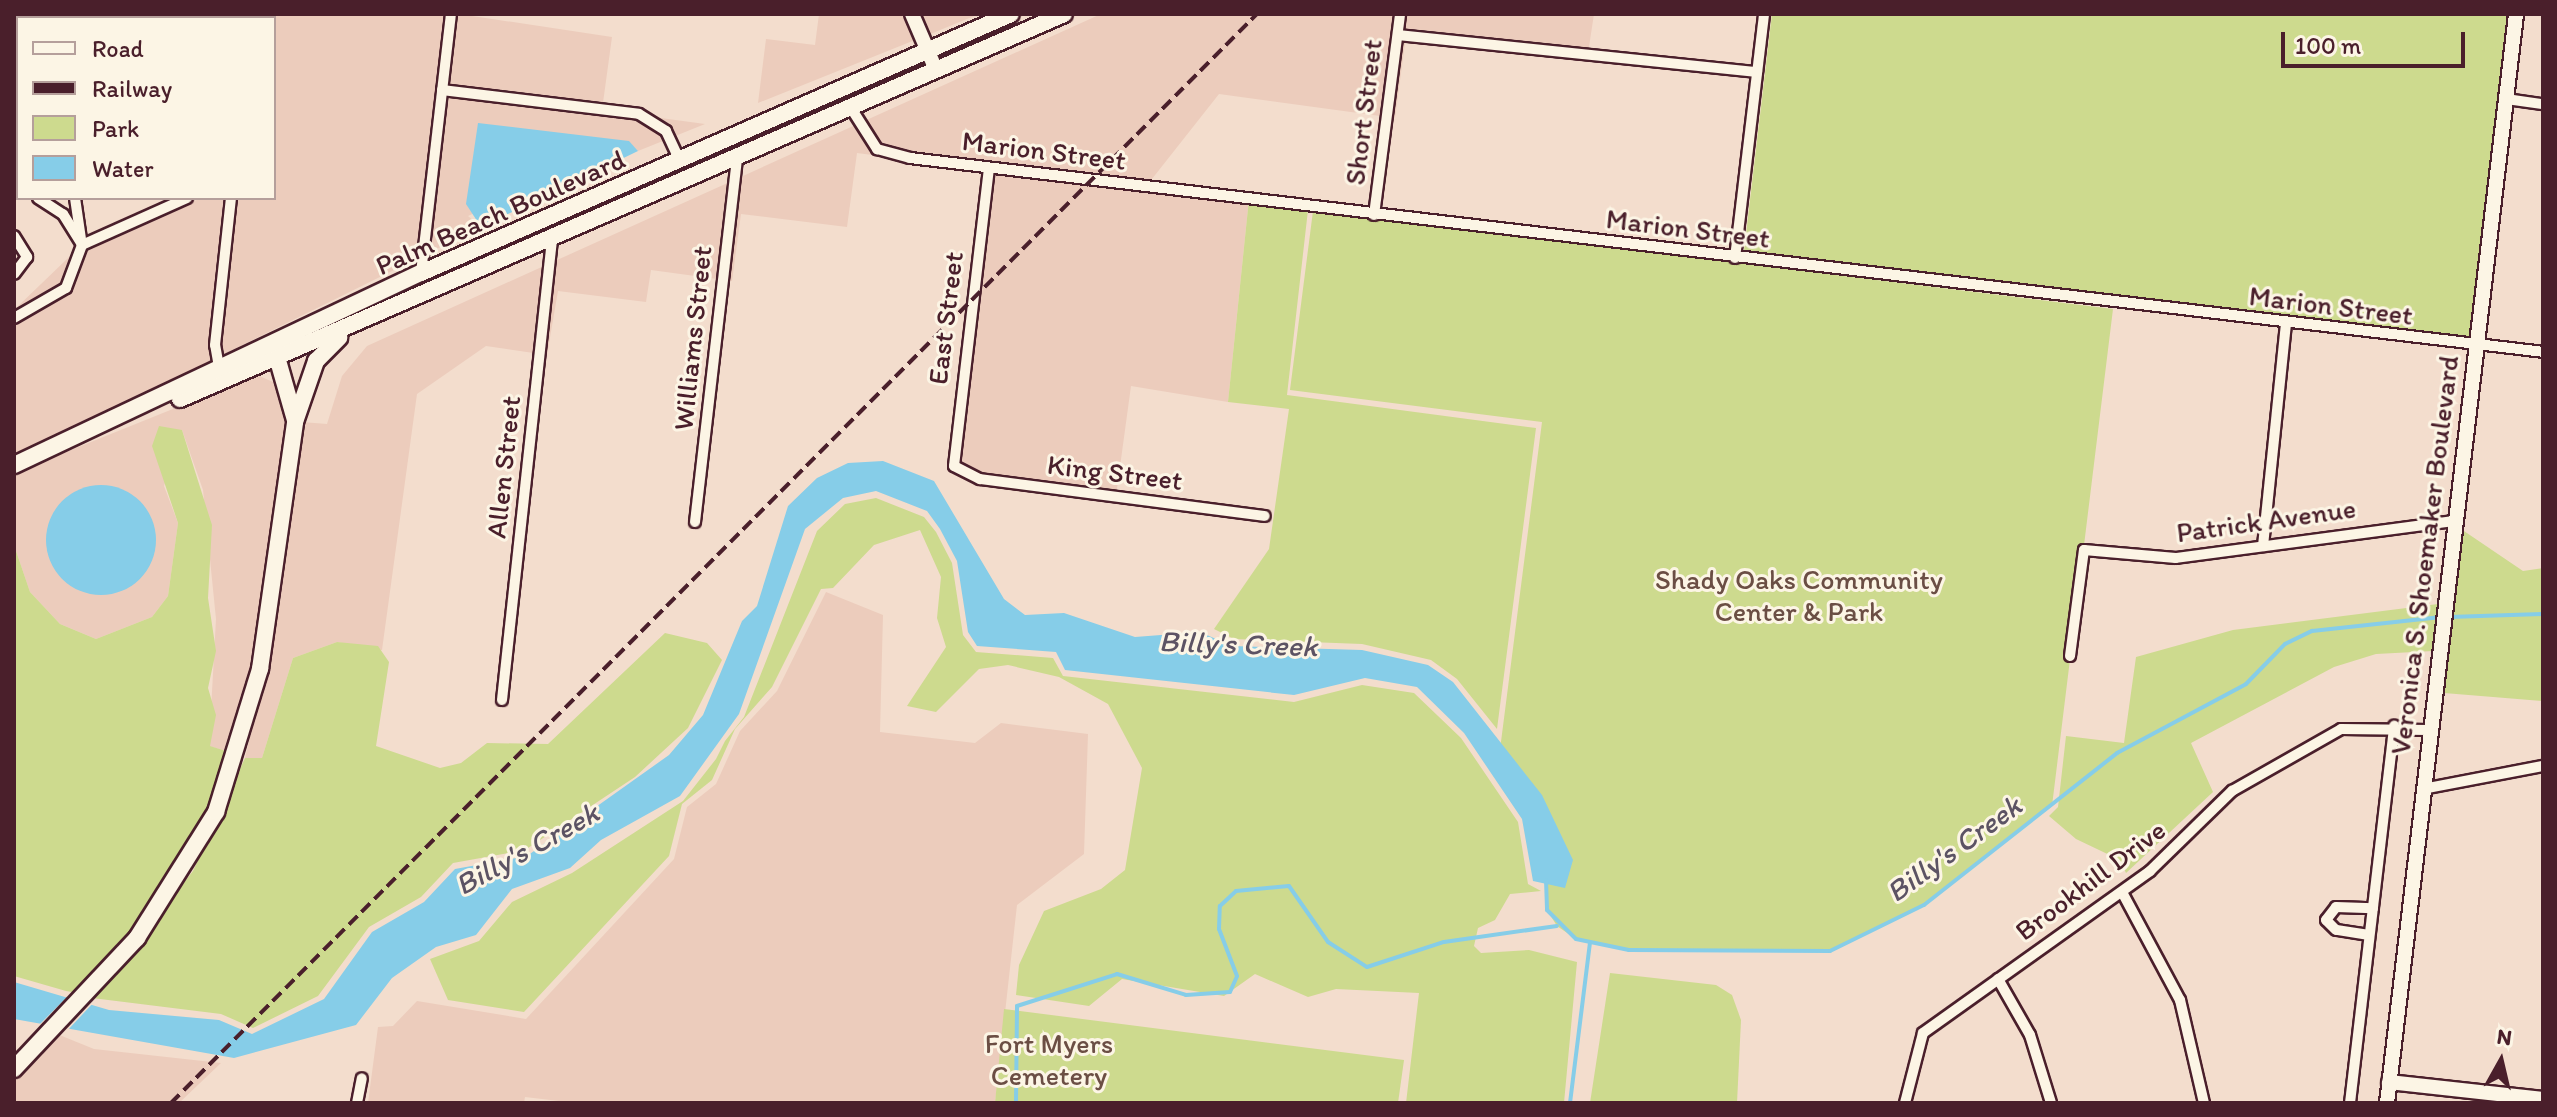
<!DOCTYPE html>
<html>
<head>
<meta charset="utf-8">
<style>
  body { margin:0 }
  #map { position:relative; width:2557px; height:1117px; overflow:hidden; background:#f3ddcd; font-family:Itim,sans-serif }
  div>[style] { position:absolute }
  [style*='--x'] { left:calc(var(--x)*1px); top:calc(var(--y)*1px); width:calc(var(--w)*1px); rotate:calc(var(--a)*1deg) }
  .built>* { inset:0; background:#ecccbc }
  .green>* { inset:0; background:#cdda8e }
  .water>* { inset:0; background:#86cde8 }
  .round { border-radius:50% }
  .pier>* { inset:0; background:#f3ddcd }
  .stream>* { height:4px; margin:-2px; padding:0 2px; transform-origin:2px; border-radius:2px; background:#86cde8 }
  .roads { filter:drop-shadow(2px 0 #4a1f2b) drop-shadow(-2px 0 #4a1f2b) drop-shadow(0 2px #4a1f2b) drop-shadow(0 -2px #4a1f2b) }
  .street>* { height:10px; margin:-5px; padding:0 5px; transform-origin:5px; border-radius:5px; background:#fcf5e5 }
  .secondary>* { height:14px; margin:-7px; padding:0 7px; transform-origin:7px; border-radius:7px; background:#fcf5e5 }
  .primary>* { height:16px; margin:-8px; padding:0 8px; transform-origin:8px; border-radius:8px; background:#fcf5e5 }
  .rail>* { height:4px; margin-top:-2px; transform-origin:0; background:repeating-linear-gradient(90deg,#4a1f2b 0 12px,transparent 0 18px) }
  span { translate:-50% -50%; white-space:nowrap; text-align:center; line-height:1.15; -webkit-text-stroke:6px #fcf5e5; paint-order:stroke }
  .street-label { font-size:28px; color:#4a1f2b }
  .park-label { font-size:28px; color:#6b4e44 }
  .water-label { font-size:30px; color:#5c5364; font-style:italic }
  .frame { position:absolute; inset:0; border:16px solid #4a1f2b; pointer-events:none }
  .legend { position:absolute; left:16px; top:16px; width:260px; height:184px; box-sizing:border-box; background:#fcf5e5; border:2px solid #b59f9b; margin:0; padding:10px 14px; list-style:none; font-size:24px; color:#4a1f2b }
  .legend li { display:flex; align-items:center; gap:16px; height:40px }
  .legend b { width:40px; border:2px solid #b59f9b }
  .north { position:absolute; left:2461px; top:1021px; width:80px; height:80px; -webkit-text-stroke:6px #fcf5e5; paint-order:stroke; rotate:8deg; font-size:22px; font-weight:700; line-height:32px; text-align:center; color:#4a1f2b }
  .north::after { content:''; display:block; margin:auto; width:28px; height:36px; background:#4a1f2b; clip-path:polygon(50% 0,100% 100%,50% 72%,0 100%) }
  .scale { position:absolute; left:2281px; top:32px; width:184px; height:36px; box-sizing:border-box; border:4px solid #4a1f2b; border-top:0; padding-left:10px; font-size:24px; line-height:28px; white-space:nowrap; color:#4a1f2b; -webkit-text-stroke:6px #fcf5e5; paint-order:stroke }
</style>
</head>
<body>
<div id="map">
  <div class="built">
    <div style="clip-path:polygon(102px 14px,459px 14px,612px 37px,602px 110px,705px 124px,638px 151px,628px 141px,468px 216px,481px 227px,14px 458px,14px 310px,93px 234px,203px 198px,274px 198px,274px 18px)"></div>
    <div style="clip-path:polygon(819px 14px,905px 14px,915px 40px,758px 103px,766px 39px,815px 45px)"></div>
    <div style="clip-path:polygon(919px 14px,979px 14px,928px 35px)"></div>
    <div style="clip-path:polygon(1101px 14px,1594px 14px,1587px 60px,1406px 36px,1395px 118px,1219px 94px,1148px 184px,1249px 199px,1228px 402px,1131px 386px,1116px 496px,955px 475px,995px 171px,857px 153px,847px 227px,741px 214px,732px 281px,651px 270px,646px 302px,558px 291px,547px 355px,486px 346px,417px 394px,382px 650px,337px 642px,293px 658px,262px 758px,245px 758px,266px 670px,302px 422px,327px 424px,342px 376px,367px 346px)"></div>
    <div style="clip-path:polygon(257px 375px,280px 385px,288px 420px,254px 668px,232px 753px,209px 746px,216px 619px,203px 490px,182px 430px,164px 486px,178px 523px,168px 596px,152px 617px,96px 639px,60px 624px,30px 592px,14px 545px,14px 473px)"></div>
    <div style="clip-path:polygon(826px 592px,883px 615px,880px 732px,975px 743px,1001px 723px,1088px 734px,1084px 854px,1017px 905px,995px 1103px,576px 1103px,525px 1097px,524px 1103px,368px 1103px,378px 1027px,393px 1026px,417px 1001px,526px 1019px,674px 859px,687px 807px,716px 784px,740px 731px,777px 691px)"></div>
    <div style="clip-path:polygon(57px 1034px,94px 1049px,221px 1063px,179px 1103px,14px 1103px,14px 1078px)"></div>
  </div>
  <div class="green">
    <div style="clip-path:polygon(1772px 14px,2510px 14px,2468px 344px,1744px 251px)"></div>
    <div style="clip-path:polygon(1249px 199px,1308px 210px,1287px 395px,1536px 428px,1497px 729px,1457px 679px,1431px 660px,1362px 644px,1234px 639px,1214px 629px,1269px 549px,1289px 409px,1228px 402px)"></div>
    <div style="clip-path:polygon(1313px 211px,2113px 309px,2052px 806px,1924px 905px,1830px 951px,1629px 950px,1576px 939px,1557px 926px,1547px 910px,1545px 848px,1497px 773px,1542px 422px,1290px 390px)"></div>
    <div style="clip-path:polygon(159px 426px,182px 430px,212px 525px,208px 598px,216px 651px,208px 688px,216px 715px,210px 746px,232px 753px,211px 809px,132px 933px,78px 993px,66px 991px,14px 976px,14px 545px,30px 592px,60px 624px,96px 639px,152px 617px,168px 596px,178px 523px,152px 446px)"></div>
    <div style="clip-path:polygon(876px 498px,924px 517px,936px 532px,952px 563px,963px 635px,976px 652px,1053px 658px,1063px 676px,1294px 702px,1362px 685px,1414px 693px,1461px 738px,1518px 822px,1528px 884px,1541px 891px,1510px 894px,1495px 920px,1478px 928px,1474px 946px,1481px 953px,1529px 950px,1577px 962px,1564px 1103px,1406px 1103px,1419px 993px,1336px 989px,1308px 997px,1255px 974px,1224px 996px,1122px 979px,1089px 1006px,1016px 995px,1019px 965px,1044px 911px,1101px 889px,1125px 870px,1142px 768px,1108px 704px,1059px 677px,1008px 665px,979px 669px,936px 712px,907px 706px,946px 647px,937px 618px,941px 577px,920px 530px,874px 545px,833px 588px,821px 589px,772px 687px,735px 729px,712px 780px,682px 804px,669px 856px,524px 1012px,448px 1000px,430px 959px,479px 941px,512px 902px,572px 873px,683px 801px,716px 759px,725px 741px,744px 717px,817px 531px,845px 504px)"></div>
    <div style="clip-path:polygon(2461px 529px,2523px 571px,2543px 568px,2543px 701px,2444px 693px)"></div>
    <div style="clip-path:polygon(2438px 604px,2433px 651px,2376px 654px,2334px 667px,2191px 743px,2213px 792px,2126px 873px,2120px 860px,2076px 839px,2049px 816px,2058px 807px,2066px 736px,2124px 743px,2136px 657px,2233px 630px)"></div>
    <div style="clip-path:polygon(665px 633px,707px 643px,722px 660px,688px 728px,635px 777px,525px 850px,453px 863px,421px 897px,369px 927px,318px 996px,253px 1028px,221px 1014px,92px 998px,193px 871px,245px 758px,262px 758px,293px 658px,337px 642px,378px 646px,389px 662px,376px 746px,440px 768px,461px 763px,487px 743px,548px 744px)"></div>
    <div style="clip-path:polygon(1610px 973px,1716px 985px,1732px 995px,1741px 1020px,1737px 1103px,1590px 1103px)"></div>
    <div style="clip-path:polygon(1004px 1009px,1404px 1060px,1398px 1103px,995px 1103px)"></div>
  </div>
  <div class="water">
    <div style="clip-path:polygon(478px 123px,629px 141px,638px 151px,481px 227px,466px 204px)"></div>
    <div style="clip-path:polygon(883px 461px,934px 481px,1004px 599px,1025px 615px,1064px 613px,1135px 637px,1200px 632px,1232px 646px,1362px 650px,1428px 665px,1453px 682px,1542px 795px,1573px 860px,1565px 888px,1533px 881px,1522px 819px,1464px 733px,1417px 687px,1365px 678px,1294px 695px,1065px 670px,1056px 652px,977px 646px,968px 632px,957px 561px,940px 529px,927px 511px,876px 491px,843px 498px,805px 529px,739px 714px,680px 796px,601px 840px,570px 868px,512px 889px,476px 935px,436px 947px,392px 978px,356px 1025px,234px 1058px,14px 1019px,14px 982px,109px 1010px,219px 1020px,252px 1034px,324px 999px,372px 932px,424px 902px,455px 869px,527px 856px,669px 755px,703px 715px,742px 621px,757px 606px,788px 506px,817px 478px,848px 463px)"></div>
    <div class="round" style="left:46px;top:485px;width:110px;height:110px"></div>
  </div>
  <div class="pier">
    <div style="clip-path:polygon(70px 994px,95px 1001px,65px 1033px,38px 1026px)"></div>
  </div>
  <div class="stream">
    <div style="--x:2449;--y:617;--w:94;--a:-1.8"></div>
    <div style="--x:1546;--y:880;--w:30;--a:88"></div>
    <div style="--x:1547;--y:910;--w:41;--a:45"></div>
    <div style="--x:1576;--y:939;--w:54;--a:11.7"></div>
    <div style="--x:1629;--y:950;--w:201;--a:0.3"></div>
    <div style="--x:1830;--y:951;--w:105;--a:-26.1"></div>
    <div style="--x:1924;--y:905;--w:246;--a:-38.2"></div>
    <div style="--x:2117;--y:753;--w:146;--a:-28.1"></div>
    <div style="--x:2246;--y:684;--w:56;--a:-45.7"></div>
    <div style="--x:2285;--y:644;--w:30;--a:-26"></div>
    <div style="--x:2312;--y:631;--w:130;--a:-6.2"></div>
    <div style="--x:1016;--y:1103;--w:97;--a:-89.4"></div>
    <div style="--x:1017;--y:1006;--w:105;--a:-17.7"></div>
    <div style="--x:1117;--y:974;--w:72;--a:16.9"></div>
    <div style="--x:1186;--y:995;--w:44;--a:-3.9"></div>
    <div style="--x:1230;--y:992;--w:17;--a:-66"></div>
    <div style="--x:1237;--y:976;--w:50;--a:-111"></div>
    <div style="--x:1219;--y:929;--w:23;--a:-88"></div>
    <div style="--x:1220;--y:906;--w:22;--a:-43"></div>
    <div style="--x:1236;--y:891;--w:53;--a:-5.4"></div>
    <div style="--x:1289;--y:886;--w:68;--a:55.1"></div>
    <div style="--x:1328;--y:942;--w:46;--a:32.7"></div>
    <div style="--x:1367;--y:967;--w:81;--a:-18"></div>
    <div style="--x:1444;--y:942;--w:114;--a:-8.1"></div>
    <div style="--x:1570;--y:1103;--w:162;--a:-82.9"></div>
  </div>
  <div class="roads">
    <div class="street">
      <div style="--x:251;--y:18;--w:4;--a:-90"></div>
      <div style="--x:1398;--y:35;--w:361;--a:5.9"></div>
      <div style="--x:442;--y:90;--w:198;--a:6.9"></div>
      <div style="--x:639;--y:114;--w:32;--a:32"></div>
      <div style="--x:666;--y:131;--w:33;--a:65"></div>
      <div style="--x:2506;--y:99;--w:37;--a:8"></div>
      <div style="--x:851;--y:108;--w:49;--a:57.6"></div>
      <div style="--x:877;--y:149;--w:34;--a:15"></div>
      <div style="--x:910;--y:158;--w:1644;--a:6.77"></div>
      <div style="--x:14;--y:166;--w:6;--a:-45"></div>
      <div style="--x:989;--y:168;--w:300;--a:96.7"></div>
      <div style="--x:954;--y:466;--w:29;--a:27"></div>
      <div style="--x:980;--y:479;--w:287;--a:7.4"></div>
      <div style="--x:38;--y:198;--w:30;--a:33"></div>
      <div style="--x:63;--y:214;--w:36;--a:58"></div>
      <div style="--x:75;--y:198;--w:41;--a:81.7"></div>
      <div style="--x:1374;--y:215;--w:203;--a:-82.6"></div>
      <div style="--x:14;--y:236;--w:25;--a:58"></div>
      <div style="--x:27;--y:257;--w:21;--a:127"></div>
      <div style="--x:1735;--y:258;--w:246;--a:-83.2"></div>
      <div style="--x:421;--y:273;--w:261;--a:-83.4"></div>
      <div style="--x:14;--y:318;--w:60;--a:-30"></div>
      <div style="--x:66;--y:288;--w:46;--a:-69.6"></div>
      <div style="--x:82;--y:245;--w:115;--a:-24.1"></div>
      <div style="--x:219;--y:367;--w:22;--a:-100"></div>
      <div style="--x:215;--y:345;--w:148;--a:-83.8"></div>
      <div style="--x:695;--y:522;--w:364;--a:-83.4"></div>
      <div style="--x:2263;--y:546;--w:222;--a:-84.1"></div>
      <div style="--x:2070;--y:656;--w:107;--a:-82.5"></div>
      <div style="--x:2084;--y:550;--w:92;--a:5"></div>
      <div style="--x:2176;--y:558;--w:279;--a:-7.6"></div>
      <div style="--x:502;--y:700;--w:463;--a:-83.8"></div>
      <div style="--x:2423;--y:789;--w:122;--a:-10.9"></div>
      <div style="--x:2122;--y:892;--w:123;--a:61.8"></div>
      <div style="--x:2180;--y:1000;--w:106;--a:76.9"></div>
      <div style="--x:2369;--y:935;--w:33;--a:-171"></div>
      <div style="--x:2336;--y:930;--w:14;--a:-135"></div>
      <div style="--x:2326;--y:920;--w:16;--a:-52"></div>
      <div style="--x:2336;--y:907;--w:37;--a:2"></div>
      <div style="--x:1998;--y:979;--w:64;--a:60.3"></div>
      <div style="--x:2030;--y:1035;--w:71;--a:72.8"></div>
      <div style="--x:357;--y:1103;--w:25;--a:-79"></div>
      <div style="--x:1905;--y:1103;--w:72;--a:-75.6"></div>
      <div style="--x:1923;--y:1033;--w:279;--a:-35.5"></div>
      <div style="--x:2150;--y:871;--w:115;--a:-44.3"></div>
      <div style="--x:2232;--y:791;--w:125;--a:-29.6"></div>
      <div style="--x:2341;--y:729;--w:88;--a:0.7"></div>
      <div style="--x:2350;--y:1103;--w:380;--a:-83.3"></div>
    </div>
    <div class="secondary">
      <div style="--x:912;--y:14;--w:61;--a:66.8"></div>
      <div style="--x:2389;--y:1082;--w:155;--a:6.3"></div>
      <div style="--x:2387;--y:1103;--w:1097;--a:-83.24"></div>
    </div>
    <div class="primary">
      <div style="--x:275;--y:350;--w:73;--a:74.1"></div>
      <div style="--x:180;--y:399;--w:964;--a:-23.53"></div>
      <div style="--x:14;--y:465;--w:450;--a:-25.3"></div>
      <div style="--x:421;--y:273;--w:644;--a:-23.7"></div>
      <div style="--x:14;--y:1069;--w:180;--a:-46.8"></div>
      <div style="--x:137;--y:938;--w:149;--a:-57.9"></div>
      <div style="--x:216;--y:812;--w:150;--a:-72.9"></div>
      <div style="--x:260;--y:669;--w:249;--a:-81.9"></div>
      <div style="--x:295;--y:422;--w:65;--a:-71"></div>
      <div style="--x:316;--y:361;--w:33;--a:-45"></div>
    </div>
  </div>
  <div class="rail">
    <div style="--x:171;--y:1103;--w:1538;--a:-45.08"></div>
  </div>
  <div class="street-label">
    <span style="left:1363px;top:112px;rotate:-83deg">Short Street</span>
    <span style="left:1044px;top:150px;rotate:7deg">Marion Street</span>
    <span style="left:500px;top:212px;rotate:-24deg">Palm Beach Boulevard</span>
    <span style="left:1688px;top:228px;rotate:7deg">Marion Street</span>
    <span style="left:2331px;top:305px;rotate:7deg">Marion Street</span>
    <span style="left:945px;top:318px;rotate:-83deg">East Street</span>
    <span style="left:692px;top:338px;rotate:-84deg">Williams Street</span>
    <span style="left:503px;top:467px;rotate:-84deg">Allen Street</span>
    <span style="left:1115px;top:472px;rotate:7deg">King Street</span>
    <span style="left:2266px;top:520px;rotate:-8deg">Patrick Avenue</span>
    <span style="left:2424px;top:555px;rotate:-83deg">Veronica S. Shoemaker Boulevard</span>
    <span style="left:2090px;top:880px;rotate:-37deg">Brookhill Drive</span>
  </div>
  <div class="park-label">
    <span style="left:1799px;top:595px">Shady Oaks Community<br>Center &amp; Park</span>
    <span style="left:1049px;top:1059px">Fort Myers<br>Cemetery</span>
  </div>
  <div class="water-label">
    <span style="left:1238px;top:644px;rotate:2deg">Billy's Creek</span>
    <span style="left:527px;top:849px;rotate:-29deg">Billy's Creek</span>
    <span style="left:1954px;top:849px;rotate:-36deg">Billy's Creek</span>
  </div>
  <div class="frame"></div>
  <ul class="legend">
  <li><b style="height:10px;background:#fcf5e5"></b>Road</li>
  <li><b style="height:10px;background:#4a1f2b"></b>Railway</li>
  <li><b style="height:22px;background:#cdda8e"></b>Park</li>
  <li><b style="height:22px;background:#86cde8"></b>Water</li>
  </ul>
  <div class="north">N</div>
  <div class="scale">100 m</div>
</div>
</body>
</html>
